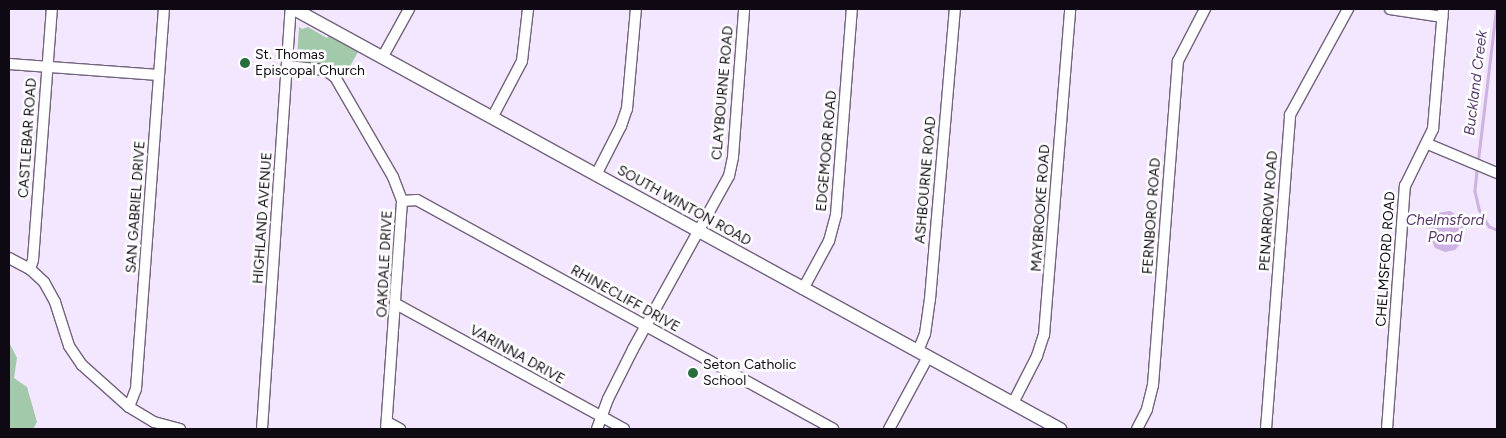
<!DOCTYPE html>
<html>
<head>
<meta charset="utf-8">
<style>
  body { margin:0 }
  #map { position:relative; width:1506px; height:438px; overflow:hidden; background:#f3e6ff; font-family:Figtree,sans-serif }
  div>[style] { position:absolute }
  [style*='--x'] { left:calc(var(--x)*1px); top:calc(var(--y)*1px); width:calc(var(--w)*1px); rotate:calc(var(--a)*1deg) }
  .green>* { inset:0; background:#a2c9a9 }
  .water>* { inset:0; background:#cdb2e3 }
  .stream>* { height:2.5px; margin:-1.25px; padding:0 1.25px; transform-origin:1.25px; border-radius:1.25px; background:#cdb2e3 }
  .roads { filter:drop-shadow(1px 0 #71637d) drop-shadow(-1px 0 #71637d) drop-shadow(0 1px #71637d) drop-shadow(0 -1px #71637d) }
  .minor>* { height:10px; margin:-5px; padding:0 5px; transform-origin:5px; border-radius:5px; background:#fff }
  .major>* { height:12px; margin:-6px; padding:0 6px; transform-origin:6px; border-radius:6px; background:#fff }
  .dots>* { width:14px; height:14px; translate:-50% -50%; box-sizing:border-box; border:2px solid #fff; border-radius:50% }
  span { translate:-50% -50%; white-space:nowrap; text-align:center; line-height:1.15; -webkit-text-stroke:5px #fff; paint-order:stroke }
  .poi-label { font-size:14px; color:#0e0913 }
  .left { translate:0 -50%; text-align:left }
  .street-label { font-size:14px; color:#0e0913 }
  .water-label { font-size:15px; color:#583571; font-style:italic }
  .frame { position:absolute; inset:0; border:10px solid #0e0913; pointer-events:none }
</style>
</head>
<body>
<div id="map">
  <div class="green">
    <div style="clip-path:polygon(299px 27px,302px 29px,308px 27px,327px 38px,329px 35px,358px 52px,343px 79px,338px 71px,328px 64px,303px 62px,297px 58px)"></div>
    <div style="clip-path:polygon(9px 342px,17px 358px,14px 378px,27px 387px,37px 422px,33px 429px,9px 429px)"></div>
  </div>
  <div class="water">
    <div style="clip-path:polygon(1450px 211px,1460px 217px,1464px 232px,1460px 244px,1455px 250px,1445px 252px,1435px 248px,1428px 231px,1429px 221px,1437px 213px)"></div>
  </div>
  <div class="stream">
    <div style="--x:1478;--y:160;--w:152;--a:-83.2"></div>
    <div style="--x:1477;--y:171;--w:20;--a:96"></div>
    <div style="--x:1475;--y:191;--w:18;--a:77"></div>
    <div style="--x:1479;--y:209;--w:20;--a:60"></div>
    <div style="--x:1489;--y:226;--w:9;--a:27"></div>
  </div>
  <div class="roads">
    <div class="minor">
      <div style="--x:1390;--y:9;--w:53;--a:8.7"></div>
      <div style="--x:382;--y:58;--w:56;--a:-61.1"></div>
      <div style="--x:9;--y:64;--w:150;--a:4.2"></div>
      <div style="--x:287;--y:66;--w:38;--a:6"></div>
      <div style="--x:325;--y:70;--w:12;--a:35"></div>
      <div style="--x:335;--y:77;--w:116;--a:59.9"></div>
      <div style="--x:393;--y:177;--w:26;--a:69"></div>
      <div style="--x:402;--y:201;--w:229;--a:94"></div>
      <div style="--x:492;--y:118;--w:64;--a:-62.2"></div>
      <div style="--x:522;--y:61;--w:52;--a:-83.4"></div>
      <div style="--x:1428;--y:144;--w:75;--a:22.8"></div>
      <div style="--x:596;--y:175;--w:55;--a:-63"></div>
      <div style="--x:621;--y:126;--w:18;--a:-71"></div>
      <div style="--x:627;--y:109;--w:100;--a:-84.9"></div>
      <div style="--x:402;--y:201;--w:15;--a:-4"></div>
      <div style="--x:417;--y:200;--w:475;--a:28.8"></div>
      <div style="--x:9;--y:258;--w:24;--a:28"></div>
      <div style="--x:30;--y:269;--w:19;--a:43"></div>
      <div style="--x:44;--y:282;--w:23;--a:61"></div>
      <div style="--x:55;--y:302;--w:46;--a:72.3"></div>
      <div style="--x:69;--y:346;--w:23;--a:56"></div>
      <div style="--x:82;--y:365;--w:63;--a:41.8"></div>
      <div style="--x:129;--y:407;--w:29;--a:31"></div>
      <div style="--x:154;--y:422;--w:27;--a:15"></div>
      <div style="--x:30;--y:269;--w:9;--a:-72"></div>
      <div style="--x:33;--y:260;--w:252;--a:-85.7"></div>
      <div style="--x:803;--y:289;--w:55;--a:-61.6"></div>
      <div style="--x:829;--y:241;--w:27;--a:-75"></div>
      <div style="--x:836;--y:215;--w:207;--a:-85.6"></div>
      <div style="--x:396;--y:304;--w:260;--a:28.7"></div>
      <div style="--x:918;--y:351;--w:18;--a:-68"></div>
      <div style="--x:925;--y:334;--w:35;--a:-82"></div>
      <div style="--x:930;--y:299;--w:291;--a:-85.1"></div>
      <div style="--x:1013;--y:403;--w:53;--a:-62.9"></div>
      <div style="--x:1037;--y:356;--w:22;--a:-72"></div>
      <div style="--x:1044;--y:335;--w:327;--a:-85.4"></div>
      <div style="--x:129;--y:407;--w:19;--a:-69"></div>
      <div style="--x:136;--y:389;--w:381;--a:-85.8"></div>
      <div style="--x:387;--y:422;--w:15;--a:28"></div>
      <div style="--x:262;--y:429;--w:421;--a:-86.1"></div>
      <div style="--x:597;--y:429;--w:32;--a:-70"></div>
      <div style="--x:608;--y:399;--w:56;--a:-63.4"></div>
      <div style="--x:633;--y:349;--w:198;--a:-61"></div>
      <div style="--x:729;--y:176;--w:19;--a:-78"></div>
      <div style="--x:733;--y:157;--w:148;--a:-85.7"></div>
      <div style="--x:889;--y:429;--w:82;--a:-61.6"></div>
      <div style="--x:1137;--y:429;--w:22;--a:-63"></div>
      <div style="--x:1147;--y:409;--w:25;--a:-76"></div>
      <div style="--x:1153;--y:385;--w:325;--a:-85.6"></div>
      <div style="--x:1178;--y:61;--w:59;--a:-62.6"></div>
      <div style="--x:1266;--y:429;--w:315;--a:-85.6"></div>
      <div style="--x:1290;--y:115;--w:121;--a:-61.3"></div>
      <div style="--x:1387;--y:429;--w:244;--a:-85.8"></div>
      <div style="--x:1405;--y:186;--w:64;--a:-63.8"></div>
      <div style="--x:1433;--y:129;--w:120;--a:-85.2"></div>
    </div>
    <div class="major">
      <div style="--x:294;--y:9;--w:874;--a:28.74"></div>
    </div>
  </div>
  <div class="dots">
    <div style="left:245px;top:63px;background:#276f3c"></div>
    <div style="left:693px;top:373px;background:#276f3c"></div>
  </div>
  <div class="poi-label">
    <span class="left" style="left:255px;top:63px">St. Thomas<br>Episcopal Church</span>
    <span class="left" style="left:703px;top:373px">Seton Catholic<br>School</span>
  </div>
  <div class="street-label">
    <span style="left:723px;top:93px;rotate:-85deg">CLAYBOURNE ROAD</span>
    <span style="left:28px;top:138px;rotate:-86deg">CASTLEBAR ROAD</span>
    <span style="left:827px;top:151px;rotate:-85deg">EDGEMOOR ROAD</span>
    <span style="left:926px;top:180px;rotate:-85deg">ASHBOURNE ROAD</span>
    <span style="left:684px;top:206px;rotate:29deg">SOUTH WINTON ROAD</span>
    <span style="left:136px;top:207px;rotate:-86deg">SAN GABRIEL DRIVE</span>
    <span style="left:1041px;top:208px;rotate:-86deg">MAYBROOKE ROAD</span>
    <span style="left:1269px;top:211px;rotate:-86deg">PENARROW ROAD</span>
    <span style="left:1152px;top:216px;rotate:-86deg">FERNBORO ROAD</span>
    <span style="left:263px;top:218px;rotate:-86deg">HIGHLAND AVENUE</span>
    <span style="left:1386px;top:259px;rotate:-86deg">CHELMSFORD ROAD</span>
    <span style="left:385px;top:264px;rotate:-87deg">OAKDALE DRIVE</span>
    <span style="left:625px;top:299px;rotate:29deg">RHINECLIFF DRIVE</span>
    <span style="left:517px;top:355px;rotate:29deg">VARINNA DRIVE</span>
  </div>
  <div class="water-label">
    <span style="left:1476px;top:83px;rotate:-83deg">Buckland Creek</span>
    <span style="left:1445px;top:229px">Chelmsford<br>Pond</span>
  </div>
  <div class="frame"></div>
</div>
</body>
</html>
